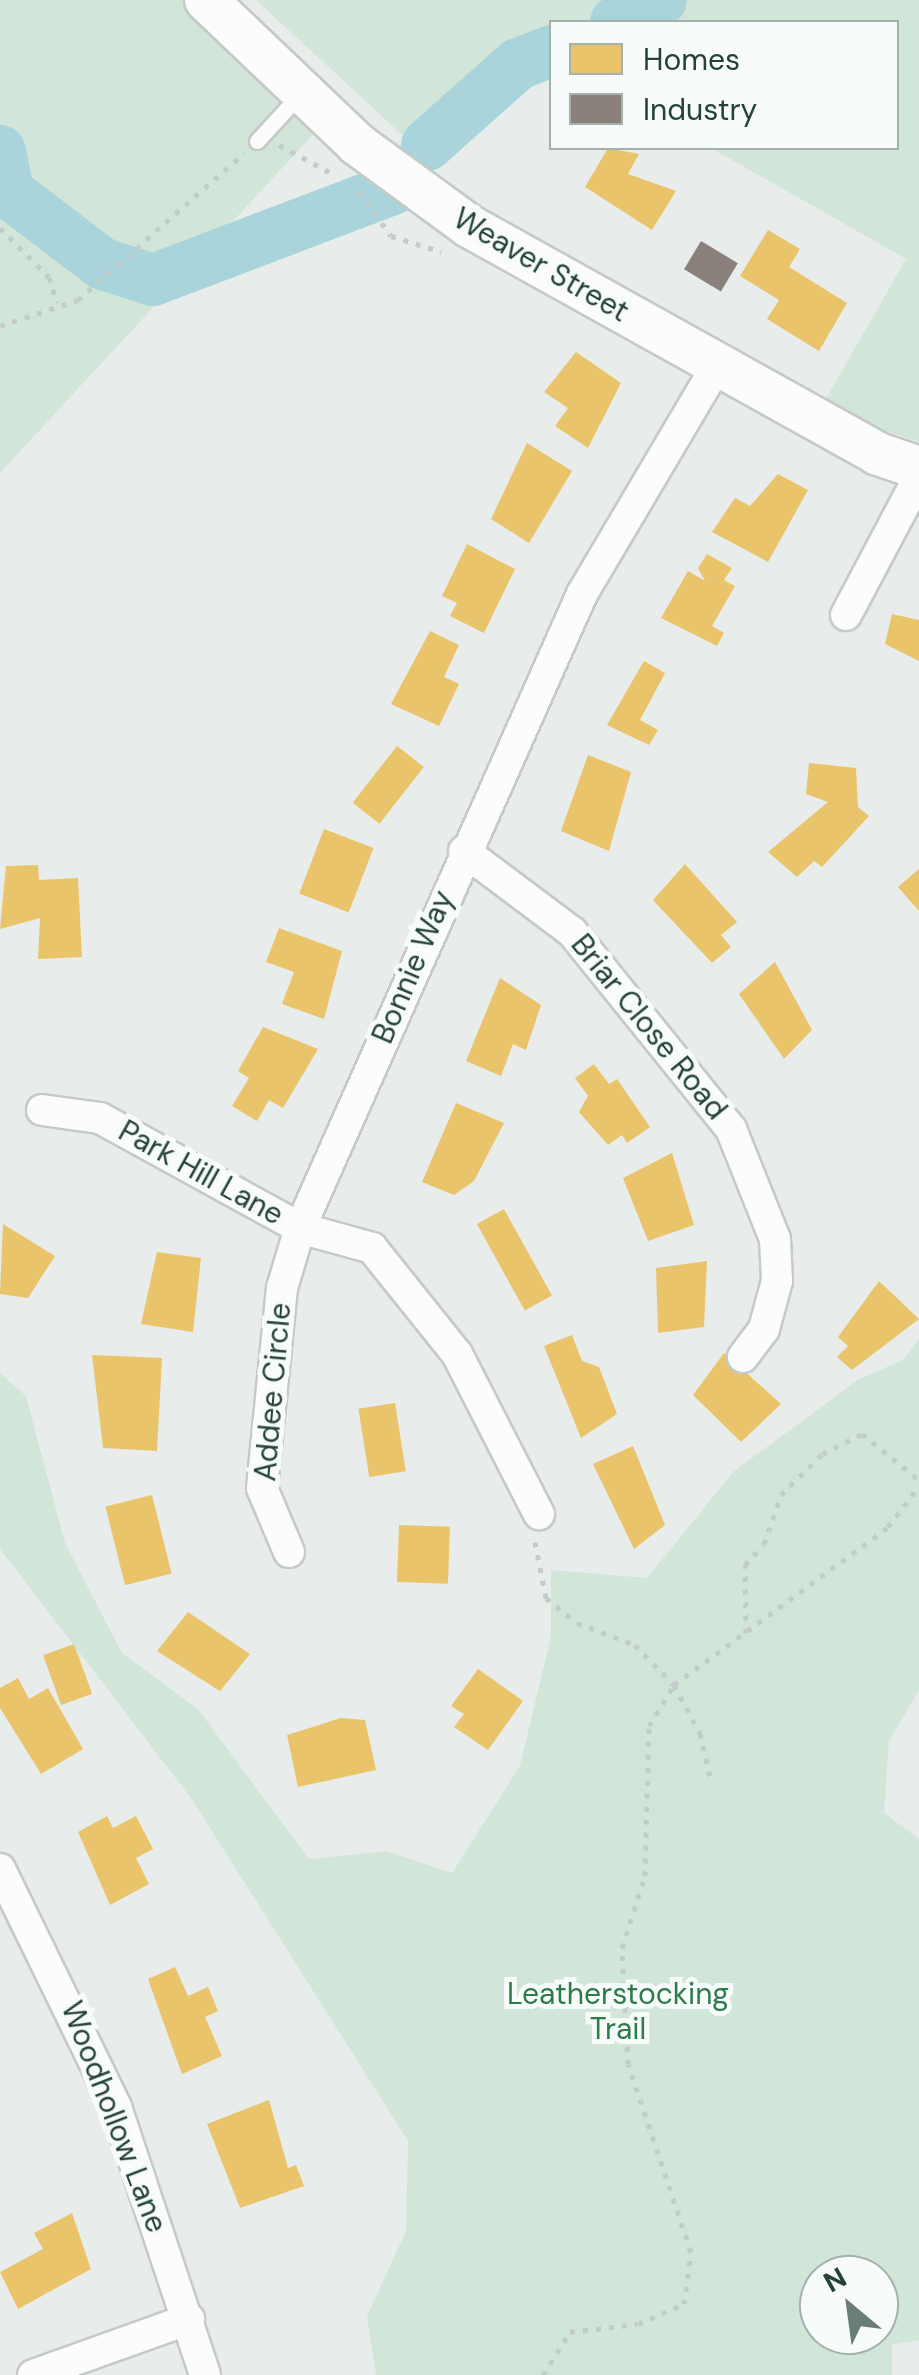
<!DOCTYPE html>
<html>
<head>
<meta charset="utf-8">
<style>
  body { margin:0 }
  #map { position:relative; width:919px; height:2375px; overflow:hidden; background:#e8edeb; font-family:"DM Sans",sans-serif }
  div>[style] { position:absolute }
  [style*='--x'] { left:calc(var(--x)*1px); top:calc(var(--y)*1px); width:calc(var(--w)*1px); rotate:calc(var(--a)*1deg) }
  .green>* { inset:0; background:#d1e6d8 }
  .homes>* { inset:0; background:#e9c46a; transform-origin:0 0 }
  .industry>* { inset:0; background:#8a817c; transform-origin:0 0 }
  .river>* { height:52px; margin:-26px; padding:0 26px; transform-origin:26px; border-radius:26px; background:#a9d4db }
  .path>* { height:5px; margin-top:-2.5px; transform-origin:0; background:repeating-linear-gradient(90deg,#c3ccca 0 5px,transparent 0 13px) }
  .roads { filter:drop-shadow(2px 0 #c5cac8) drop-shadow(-2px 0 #c5cac8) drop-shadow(0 2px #c5cac8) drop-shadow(0 -2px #c5cac8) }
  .lane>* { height:15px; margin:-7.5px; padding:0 7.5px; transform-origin:7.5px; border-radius:7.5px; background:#fcfcfc }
  .street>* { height:30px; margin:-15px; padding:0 15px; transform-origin:15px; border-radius:15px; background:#fcfcfc }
  .secondary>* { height:42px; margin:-21px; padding:0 21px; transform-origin:21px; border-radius:21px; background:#fcfcfc }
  span { translate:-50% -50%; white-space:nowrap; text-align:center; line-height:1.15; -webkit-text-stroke:10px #f7fbf9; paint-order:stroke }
  .street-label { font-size:30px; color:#24423a }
  .park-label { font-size:30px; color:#2d7a4b }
  .legend { position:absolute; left:549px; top:20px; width:350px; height:130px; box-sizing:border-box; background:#f7fbf9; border:2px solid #a3b1ad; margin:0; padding:12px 18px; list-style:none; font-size:30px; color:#24423a }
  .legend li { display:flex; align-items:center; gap:20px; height:50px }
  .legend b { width:50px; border:2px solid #a3b1ad }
  .north { position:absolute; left:799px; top:2255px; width:100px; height:100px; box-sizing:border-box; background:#f7fbf9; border:2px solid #a3b1ad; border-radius:50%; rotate:331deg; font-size:28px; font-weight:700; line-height:40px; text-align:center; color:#24423a }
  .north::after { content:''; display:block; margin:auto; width:35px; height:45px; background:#697e78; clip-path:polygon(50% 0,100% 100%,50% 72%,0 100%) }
</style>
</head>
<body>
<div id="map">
  <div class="green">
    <div style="clip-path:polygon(0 0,194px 0,322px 125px,0 473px)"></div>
    <div style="clip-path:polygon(256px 0,919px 0,919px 442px,820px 409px,906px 259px,711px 148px,896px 148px,896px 22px,552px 22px,551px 75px,535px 73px,436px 166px)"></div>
    <div style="clip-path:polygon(evenodd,919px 1339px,919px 1690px,889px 1741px,884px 1813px,919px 1839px,919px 2340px,892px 2345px,892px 2375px,376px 2375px,367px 2316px,406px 2231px,408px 2141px,191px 1798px,0 1549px,0 1373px,26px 1396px,65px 1543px,122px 1653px,198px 1709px,309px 1859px,387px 1851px,452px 1873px,520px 1766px,551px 1636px,551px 1570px,647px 1578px,734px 1471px,859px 1379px,903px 1360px,919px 1339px,819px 2275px,879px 2275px,879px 2335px,819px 2335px,819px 2275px)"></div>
  </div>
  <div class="homes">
    <div style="clip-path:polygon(608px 148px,639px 154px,628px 174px,676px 191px,652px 230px,585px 187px)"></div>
    <div style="clip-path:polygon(768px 230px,800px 249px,789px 267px,847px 303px,819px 351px,767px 319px,779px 300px,740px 276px)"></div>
    <div style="clip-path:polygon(576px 352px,621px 383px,588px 448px,555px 426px,568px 408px,544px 392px)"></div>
    <div style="clip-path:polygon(527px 443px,572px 471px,529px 543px,491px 519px)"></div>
    <div style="clip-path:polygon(778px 474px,808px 490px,768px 562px,712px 532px,735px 498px,750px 506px)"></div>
    <div style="clip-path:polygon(467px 544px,515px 569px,484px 633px,450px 616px,457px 603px,442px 596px)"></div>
    <div style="clip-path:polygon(707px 554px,732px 568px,724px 580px,735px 586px,712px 626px,724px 633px,717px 646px,661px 618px,688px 571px,705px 581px,698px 568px)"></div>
    <div style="clip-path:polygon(892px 614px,919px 620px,919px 661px,885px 644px)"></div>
    <div style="clip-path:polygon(430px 631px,459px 645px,444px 677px,459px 684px,439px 726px,391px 704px)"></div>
    <div style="clip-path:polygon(644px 661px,665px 673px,640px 720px,658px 730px,649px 745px,607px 725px)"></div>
    <div style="left:397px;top:746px;width:34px;height:72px;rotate:38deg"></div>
    <div style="clip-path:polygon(588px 755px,631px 772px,609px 851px,561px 831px)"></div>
    <div style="clip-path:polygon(809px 763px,856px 768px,858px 807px,869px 816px,822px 867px,814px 861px,797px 877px,768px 852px,828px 802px,806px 794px)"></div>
    <div style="left:324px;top:829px;width:53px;height:69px;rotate:21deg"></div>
    <div style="clip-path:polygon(685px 864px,737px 922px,721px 935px,731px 947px,712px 963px,653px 900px)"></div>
    <div style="clip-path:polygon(38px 865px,39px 880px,78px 878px,82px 957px,38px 959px,40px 918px,0 929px,6px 866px)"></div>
    <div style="clip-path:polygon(919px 869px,919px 911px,898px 887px)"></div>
    <div style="clip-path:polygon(279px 928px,342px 951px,324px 1019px,282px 1004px,294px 972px,266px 962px)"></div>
    <div style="clip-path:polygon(775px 962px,812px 1030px,784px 1059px,739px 994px)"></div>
    <div style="clip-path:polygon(500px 978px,541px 1005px,526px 1050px,513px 1044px,501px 1076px,466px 1061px)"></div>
    <div style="clip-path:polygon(263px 1027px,318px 1049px,283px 1108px,269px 1100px,257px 1121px,232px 1106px,249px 1078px,238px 1071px)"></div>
    <div style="clip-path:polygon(594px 1064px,609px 1084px,617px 1079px,650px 1127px,627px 1143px,622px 1135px,608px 1145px,579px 1112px,588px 1096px,575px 1078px)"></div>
    <div style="clip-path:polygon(456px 1103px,504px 1123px,474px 1181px,454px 1195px,422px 1182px)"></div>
    <div style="clip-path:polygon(672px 1153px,694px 1225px,648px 1241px,623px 1178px)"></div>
    <div style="left:504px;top:1209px;width:99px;height:31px;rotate:61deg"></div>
    <div style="clip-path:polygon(3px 1224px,55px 1256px,28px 1298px,0 1294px)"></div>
    <div style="clip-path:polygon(157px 1252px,201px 1258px,193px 1332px,141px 1324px)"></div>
    <div style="clip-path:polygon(707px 1261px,704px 1327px,658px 1333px,656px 1268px)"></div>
    <div style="clip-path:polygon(879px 1281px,919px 1319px,852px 1370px,837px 1357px,848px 1346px,838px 1337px)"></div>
    <div style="clip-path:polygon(572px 1335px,582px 1361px,599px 1367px,617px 1414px,581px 1438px,544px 1346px)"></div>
    <div style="clip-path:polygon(724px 1353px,781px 1404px,741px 1442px,693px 1395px)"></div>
    <div style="clip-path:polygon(92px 1355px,162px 1358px,157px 1451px,103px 1448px)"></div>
    <div style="left:395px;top:1403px;width:69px;height:37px;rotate:81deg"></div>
    <div style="clip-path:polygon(633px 1446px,665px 1525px,634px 1549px,593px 1464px)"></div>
    <div style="left:152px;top:1495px;width:81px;height:48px;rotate:76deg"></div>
    <div style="left:399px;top:1525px;width:51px;height:57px;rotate:2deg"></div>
    <div style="clip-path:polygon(188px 1612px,250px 1654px,220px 1691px,157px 1651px)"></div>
    <div style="left:74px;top:1644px;width:53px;height:33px;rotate:70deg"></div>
    <div style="clip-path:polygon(478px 1669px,523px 1701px,488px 1750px,454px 1727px,464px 1714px,451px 1706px)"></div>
    <div style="clip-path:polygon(18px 1678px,29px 1699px,48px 1688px,83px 1749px,41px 1774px,0 1708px,0 1688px)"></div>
    <div style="clip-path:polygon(341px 1718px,365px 1720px,376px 1770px,298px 1787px,287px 1735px)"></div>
    <div style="clip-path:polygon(107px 1816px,113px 1828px,136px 1816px,153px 1849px,136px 1858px,149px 1884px,110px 1905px,78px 1832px)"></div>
    <div style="clip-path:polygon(175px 1967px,188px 1996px,208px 1987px,218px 2011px,205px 2017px,222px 2056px,182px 2074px,148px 1979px)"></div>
    <div style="clip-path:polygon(269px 2100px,288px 2168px,296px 2165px,304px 2186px,240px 2208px,207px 2124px)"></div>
    <div style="clip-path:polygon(72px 2213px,91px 2269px,18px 2309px,0 2272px,43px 2249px,34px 2233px)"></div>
  </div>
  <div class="industry">
    <div style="left:701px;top:241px;width:43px;height:33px;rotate:31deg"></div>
  </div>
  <div class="river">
    <div style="--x:616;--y:22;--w:50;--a:-26.1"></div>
    <div style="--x:427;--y:145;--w:122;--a:-41.7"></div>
    <div style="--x:518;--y:64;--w:36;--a:-21"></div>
    <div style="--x:0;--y:151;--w:42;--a:79"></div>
    <div style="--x:8;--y:192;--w:119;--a:37.2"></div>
    <div style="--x:103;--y:264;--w:52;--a:17.7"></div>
    <div style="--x:153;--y:280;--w:257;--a:-20.8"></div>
  </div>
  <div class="path">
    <div style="--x:279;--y:145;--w:64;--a:28.2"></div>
    <div style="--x:359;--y:191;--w:55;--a:54.6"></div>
    <div style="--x:391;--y:236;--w:53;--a:17.4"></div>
    <div style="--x:0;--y:228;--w:69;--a:45"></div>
    <div style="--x:49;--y:277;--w:27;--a:73"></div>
    <div style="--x:0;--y:326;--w:82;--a:-18.4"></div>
    <div style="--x:78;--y:300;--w:222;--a:-41.5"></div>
    <div style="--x:535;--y:1542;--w:57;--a:78.9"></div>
    <div style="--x:546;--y:1598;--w:40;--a:39"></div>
    <div style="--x:577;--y:1623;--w:62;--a:20.8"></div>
    <div style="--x:635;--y:1645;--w:56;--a:45.7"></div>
    <div style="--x:674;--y:1685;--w:55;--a:61.6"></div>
    <div style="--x:700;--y:1733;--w:49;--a:77.1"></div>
    <div style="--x:746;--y:1633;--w:68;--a:-90.8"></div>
    <div style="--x:745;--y:1565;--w:28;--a:-48"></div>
    <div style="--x:764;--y:1544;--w:52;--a:-70.9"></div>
    <div style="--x:781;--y:1495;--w:58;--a:-45"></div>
    <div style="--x:822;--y:1454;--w:45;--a:-26.6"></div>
    <div style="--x:862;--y:1434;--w:73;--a:38.9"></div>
    <div style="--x:543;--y:2375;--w:51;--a:-57.9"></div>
    <div style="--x:570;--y:2332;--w:68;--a:-6.7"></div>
    <div style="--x:638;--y:2324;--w:50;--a:-23.5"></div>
    <div style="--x:684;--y:2304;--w:52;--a:-82.3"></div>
    <div style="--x:691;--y:2252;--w:198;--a:-108.5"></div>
    <div style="--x:628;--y:2064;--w:116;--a:-93"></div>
    <div style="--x:622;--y:1948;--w:76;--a:-72.3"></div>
    <div style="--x:645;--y:1876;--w:150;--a:-88.5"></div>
    <div style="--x:649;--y:1726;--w:48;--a:-58.6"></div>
    <div style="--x:674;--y:1685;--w:266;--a:-36.4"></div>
    <div style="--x:888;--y:1527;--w:51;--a:-52.9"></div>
  </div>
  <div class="roads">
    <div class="lane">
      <div style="--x:257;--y:141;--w:65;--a:-47.5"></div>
    </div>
    <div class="street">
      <div style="--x:846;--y:615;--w:156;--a:-62.1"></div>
      <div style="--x:464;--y:851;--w:135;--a:36.9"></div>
      <div style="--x:572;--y:932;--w:253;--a:51.1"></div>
      <div style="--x:731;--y:1129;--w:118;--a:68.2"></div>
      <div style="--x:775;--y:1239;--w:42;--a:87.3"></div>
      <div style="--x:777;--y:1281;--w:50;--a:105.2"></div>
      <div style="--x:764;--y:1329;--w:35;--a:127"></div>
      <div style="--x:42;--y:1110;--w:59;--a:7.9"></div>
      <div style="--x:100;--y:1118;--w:228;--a:28.8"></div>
      <div style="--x:300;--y:1228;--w:75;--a:15.5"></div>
      <div style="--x:372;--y:1248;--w:136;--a:51.3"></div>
      <div style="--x:457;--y:1354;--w:180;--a:62.9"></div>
      <div style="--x:289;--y:1552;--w:69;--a:-112.9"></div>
      <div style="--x:262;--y:1488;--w:201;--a:-84.3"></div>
      <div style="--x:282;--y:1288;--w:63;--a:-73.3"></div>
      <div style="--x:300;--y:1228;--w:694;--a:-66.02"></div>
      <div style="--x:582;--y:594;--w:265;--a:-59.4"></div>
      <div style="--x:0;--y:1869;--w:265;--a:64"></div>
      <div style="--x:116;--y:2107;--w:282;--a:71.6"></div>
      <div style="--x:33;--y:2375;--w:166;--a:-19.7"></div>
    </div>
    <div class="secondary">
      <div style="--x:206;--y:0;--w:209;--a:43.6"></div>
      <div style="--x:357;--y:144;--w:139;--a:36.2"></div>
      <div style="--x:469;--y:226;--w:468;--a:29.1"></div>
      <div style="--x:878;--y:454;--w:43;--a:18.9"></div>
    </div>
  </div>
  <div class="street-label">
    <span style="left:541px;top:265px;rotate:30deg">Weaver Street</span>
    <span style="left:413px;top:967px;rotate:-67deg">Bonnie Way</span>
    <span style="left:649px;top:1027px;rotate:51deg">Briar Close Road</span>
    <span style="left:201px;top:1173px;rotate:29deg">Park Hill Lane</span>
    <span style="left:273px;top:1392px;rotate:-85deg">Addee Circle</span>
    <span style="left:114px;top:2117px;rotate:69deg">Woodhollow Lane</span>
  </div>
  <div class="park-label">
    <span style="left:618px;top:2011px">Leatherstocking<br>Trail</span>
  </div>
  <ul class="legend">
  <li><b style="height:28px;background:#e9c46a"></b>Homes</li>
  <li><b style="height:28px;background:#8a817c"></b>Industry</li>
  </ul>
  <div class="north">N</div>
</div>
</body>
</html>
